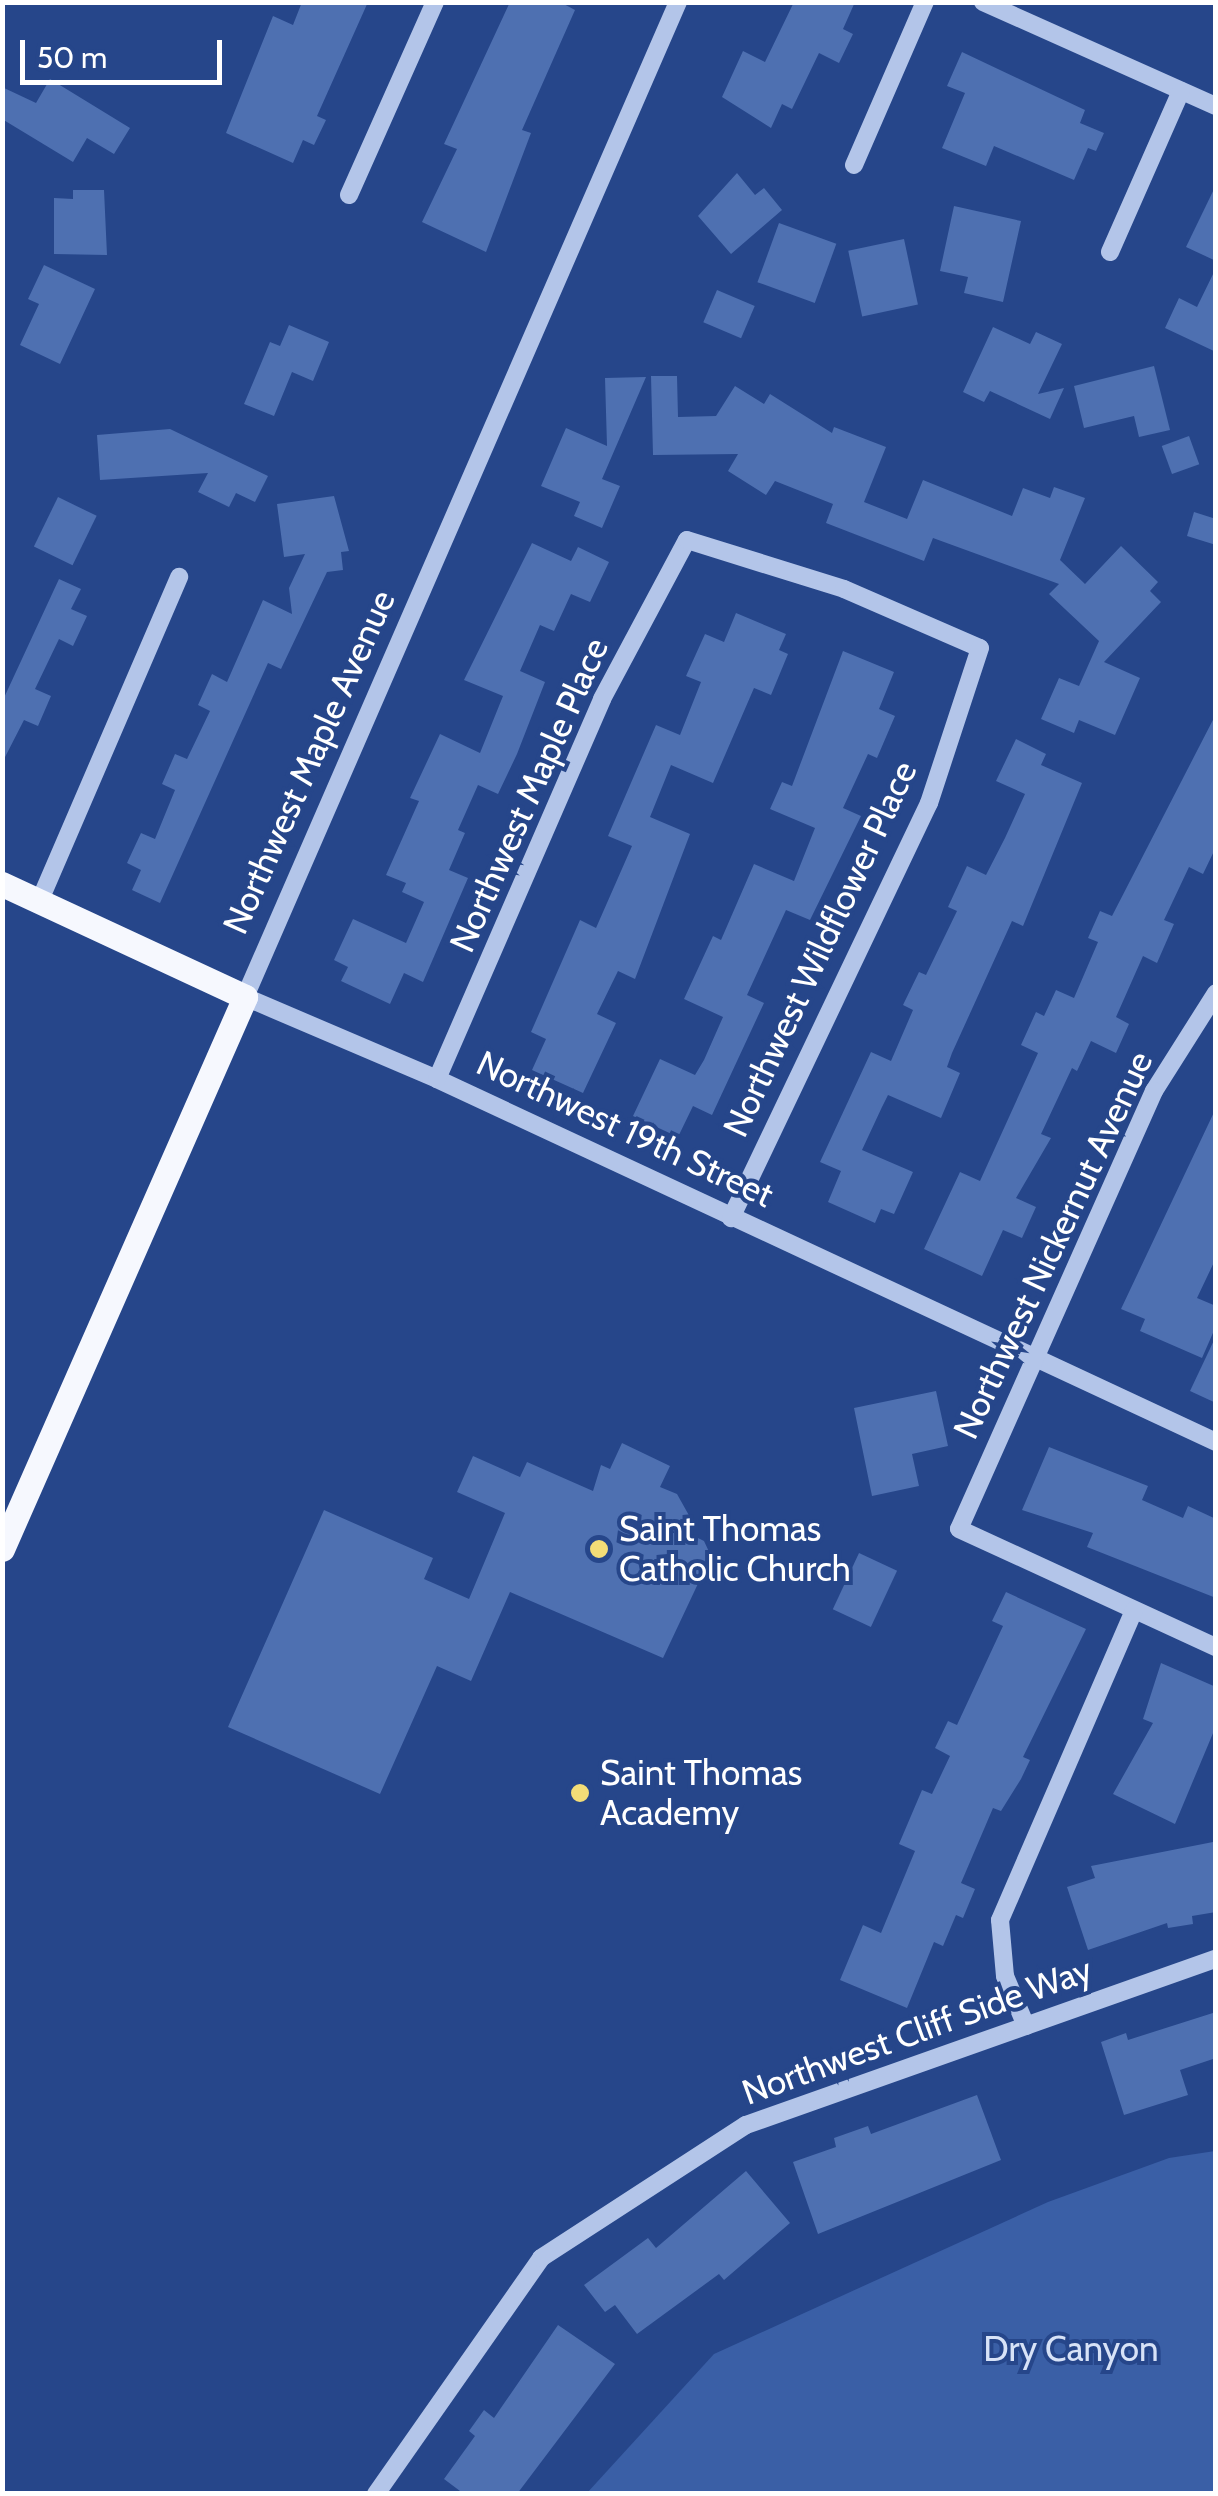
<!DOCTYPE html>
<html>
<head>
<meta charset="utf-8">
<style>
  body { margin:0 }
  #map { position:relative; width:1218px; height:2496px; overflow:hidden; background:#26468a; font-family:Cabin,sans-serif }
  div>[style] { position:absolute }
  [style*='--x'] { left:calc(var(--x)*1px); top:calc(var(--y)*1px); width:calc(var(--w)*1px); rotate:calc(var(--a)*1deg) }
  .green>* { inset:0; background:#3a5fa6 }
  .building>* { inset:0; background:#4e70b1; transform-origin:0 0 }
  .minor>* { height:18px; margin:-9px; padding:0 9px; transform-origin:9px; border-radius:9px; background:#b3c5e9 }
  .major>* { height:25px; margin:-12.5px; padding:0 12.5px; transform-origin:12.5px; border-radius:12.5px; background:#f6f8fe }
  .dots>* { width:28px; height:28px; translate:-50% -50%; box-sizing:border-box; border:5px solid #26468a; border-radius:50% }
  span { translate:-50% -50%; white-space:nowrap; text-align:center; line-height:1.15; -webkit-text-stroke:8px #26468a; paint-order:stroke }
  .street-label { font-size:35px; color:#fff }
  .poi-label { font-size:35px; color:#fff }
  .left { translate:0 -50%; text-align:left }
  .park-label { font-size:35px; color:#d7e2f7 }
  .frame { position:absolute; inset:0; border:5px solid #fff; pointer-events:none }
  .scale { position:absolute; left:20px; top:40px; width:202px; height:45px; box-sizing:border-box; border:5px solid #fff; border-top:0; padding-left:12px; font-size:30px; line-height:35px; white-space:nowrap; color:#fff; -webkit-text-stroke:8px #26468a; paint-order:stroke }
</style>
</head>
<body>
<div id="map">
  <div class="green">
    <div style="clip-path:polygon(1215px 2151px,1215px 2493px,587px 2493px,714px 2354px,1048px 2202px,1169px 2158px)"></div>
  </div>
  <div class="building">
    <div style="clip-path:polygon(302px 2px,368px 2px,317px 116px,326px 120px,314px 145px,303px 140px,293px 163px,226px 133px,273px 16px,293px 25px)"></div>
    <div style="clip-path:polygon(510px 2px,560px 2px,575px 10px,522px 130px,531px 133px,486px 252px,422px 222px,457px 149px,444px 144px)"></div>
    <div style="clip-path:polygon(794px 2px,855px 2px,843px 29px,853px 34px,839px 63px,819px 53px,792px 109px,782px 104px,771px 128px,722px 97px,743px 51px,765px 62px)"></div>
    <div style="clip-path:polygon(962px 52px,1085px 110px,1080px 123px,1104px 133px,1096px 151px,1088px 148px,1074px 180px,994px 146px,986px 166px,942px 148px,965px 93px,947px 86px)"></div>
    <div style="clip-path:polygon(50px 79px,130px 128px,114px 154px,87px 138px,73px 162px,2px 119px,2px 87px,36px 103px)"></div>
    <div style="clip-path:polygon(737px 173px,755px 195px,764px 188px,782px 210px,731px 254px,698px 216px)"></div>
    <div style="clip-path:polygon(1216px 185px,1216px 261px,1186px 247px)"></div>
    <div style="clip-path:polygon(73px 190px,104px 190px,107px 255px,54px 254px,54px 198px,73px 199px)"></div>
    <div style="clip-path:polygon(954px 206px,1021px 221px,1003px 302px,964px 293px,968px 277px,940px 271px)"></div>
    <div style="left:779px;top:223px;width:61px;height:63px;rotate:20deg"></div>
    <div style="left:904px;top:239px;width:67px;height:57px;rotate:78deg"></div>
    <div style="clip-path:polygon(44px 265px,95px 289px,60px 364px,20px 345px,39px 304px,28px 299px)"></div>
    <div style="clip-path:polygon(1216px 268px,1216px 352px,1165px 328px,1179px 298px,1197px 307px)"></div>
    <div style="left:717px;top:290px;width:41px;height:35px;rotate:23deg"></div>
    <div style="clip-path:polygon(289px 325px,329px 342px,313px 381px,292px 372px,274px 416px,244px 404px,270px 342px,280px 346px)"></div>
    <div style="clip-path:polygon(993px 327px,1030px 344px,1036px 332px,1062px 344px,1038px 394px,1064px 388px,1050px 419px,990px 391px,984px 402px,963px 392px)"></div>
    <div style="clip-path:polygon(1154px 366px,1170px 430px,1139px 437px,1134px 416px,1084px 428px,1074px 386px)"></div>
    <div style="clip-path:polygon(651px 376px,677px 376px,678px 417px,716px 416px,735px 386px,764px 404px,770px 394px,832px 433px,834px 427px,886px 447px,864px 502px,907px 519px,923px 480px,1012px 516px,1023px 488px,1050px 498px,1054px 487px,1085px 498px,1060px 560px,1085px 584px,1121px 546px,1158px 582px,1150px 591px,1161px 602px,1104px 662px,1140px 678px,1115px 735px,1079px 720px,1074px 733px,1041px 719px,1059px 678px,1079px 686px,1099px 641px,1049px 594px,1059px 584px,933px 538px,924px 561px,826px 523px,833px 504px,775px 481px,766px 495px,728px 471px,738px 454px,653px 455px)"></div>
    <div style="clip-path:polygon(646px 377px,602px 479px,620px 486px,602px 528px,574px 516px,580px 502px,541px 486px,566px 428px,607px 446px,605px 378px)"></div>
    <div style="clip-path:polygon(170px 429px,268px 476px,255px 502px,236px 493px,229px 507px,198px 492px,208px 473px,100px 480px,97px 435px)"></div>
    <div style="left:1189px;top:436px;width:30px;height:29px;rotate:70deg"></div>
    <div style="clip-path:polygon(334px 496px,349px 551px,341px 552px,343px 570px,327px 572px,281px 669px,268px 663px,160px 903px,132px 890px,141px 870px,127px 863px,141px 833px,155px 839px,175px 790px,162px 784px,175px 754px,187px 759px,210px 711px,198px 705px,212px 674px,227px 682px,263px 600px,292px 614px,289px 588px,305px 554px,284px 557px,277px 504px)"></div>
    <div style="left:58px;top:497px;width:43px;height:55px;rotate:26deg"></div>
    <div style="clip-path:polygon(1194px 512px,1216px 519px,1216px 545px,1187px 536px)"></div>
    <div style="clip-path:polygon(532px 543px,571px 561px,578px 547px,609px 562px,590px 602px,571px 594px,554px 631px,540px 625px,520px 671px,545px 682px,517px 754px,498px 794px,478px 785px,458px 830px,465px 833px,449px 870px,468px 878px,423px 982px,404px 973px,390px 1004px,341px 981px,348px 967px,334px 960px,353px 919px,406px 943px,424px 902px,402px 892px,406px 883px,386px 875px,419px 801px,410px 798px,440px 734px,480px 753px,503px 696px,464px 680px)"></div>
    <div style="clip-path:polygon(59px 579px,81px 589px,71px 609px,87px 616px,73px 646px,59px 639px,35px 689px,51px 696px,38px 726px,24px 720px,2px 763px,2px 702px)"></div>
    <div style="clip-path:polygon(736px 613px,786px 634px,779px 650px,788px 654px,771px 695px,754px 688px,713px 783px,671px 765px,650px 817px,690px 834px,635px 979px,618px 971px,597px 1014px,616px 1023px,583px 1093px,532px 1070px,546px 1039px,531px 1032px,580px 920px,596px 928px,632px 846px,608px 836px,656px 725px,680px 735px,701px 682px,686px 676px,705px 634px,724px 642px)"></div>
    <div style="clip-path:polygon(843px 651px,894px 672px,879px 709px,895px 716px,877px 758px,868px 754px,843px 808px,861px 816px,810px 920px,786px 910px,769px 947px,747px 995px,764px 1003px,712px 1115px,693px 1106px,678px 1137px,633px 1116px,660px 1059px,695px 1075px,704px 1060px,723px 1017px,684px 999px,713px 936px,721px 940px,754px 864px,794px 881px,815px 828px,770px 809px,782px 782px,792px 786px)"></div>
    <div style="clip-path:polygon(1216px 714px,1216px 847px,1203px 874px,1189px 867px,1164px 920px,1174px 924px,1157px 963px,1143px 956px,1116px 1017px,1129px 1024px,1116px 1053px,1091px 1041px,1077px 1071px,1072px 1068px,1041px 1134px,1051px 1138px,1016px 1198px,1036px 1207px,1022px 1238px,1003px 1230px,982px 1276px,924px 1249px,960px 1172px,980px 1181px,1038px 1053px,1021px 1045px,1036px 1012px,1044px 1016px,1056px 990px,1074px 998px,1098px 942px,1088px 938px,1100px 911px,1112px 916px)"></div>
    <div style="clip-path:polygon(1016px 739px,1046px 754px,1041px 765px,1082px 783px,1023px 926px,1012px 921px,952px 1053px,947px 1067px,960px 1073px,941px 1118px,888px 1095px,882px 1107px,862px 1150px,913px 1172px,894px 1214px,881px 1209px,875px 1223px,828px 1202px,841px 1171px,820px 1162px,871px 1052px,891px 1061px,913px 1010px,903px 1005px,919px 972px,926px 975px,957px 911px,948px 907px,967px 866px,986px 875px,1005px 838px,1025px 794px,996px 781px)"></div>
    <div style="clip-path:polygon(1216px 1108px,1216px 1258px,1197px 1298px,1216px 1306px,1216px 1326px,1202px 1358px,1140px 1331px,1145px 1319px,1121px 1309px)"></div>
    <div style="clip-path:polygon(1216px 1336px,1216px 1403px,1190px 1391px)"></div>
    <div style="clip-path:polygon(936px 1391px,948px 1446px,912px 1454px,919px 1486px,872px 1496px,854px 1408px)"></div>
    <div style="clip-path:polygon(622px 1443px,670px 1466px,660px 1487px,677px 1494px,691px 1519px,686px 1532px,704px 1541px,711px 1556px,663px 1658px,510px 1592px,471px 1681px,437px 1666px,380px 1794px,228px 1727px,324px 1510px,433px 1558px,424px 1579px,469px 1599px,505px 1513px,457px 1492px,473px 1456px,520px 1477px,527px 1462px,593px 1491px,601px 1465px,610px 1469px)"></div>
    <div style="clip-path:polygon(1049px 1447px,1148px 1486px,1142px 1500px,1183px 1518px,1188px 1506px,1216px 1519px,1216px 1598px,1087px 1547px,1093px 1533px,1022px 1510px)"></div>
    <div style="left:859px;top:1553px;width:42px;height:62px;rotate:25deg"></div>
    <div style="clip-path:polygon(1006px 1592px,1086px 1629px,1023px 1757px,1030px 1760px,1021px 1779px,1001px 1811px,993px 1808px,961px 1883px,975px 1889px,963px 1918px,956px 1915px,943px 1946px,934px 1942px,907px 2008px,840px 1980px,863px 1925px,881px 1933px,915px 1851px,899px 1844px,922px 1790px,932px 1794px,950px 1756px,935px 1748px,948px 1721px,957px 1725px,1003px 1626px,992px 1621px)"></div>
    <div style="clip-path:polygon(1161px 1663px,1216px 1687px,1216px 1726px,1175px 1824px,1113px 1794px,1153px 1723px,1143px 1719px)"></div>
    <div style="clip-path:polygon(1213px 1842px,1216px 1912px,1192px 1916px,1193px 1924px,1168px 1928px,1167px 1923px,1088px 1950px,1067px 1887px,1095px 1878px,1091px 1866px)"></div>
    <div style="clip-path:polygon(1216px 2012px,1216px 2058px,1180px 2070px,1188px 2095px,1124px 2115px,1101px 2042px,1126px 2033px,1128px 2040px)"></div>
    <div style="clip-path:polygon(977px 2095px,1001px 2160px,818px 2234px,793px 2162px,836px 2147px,834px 2138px,868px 2126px,871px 2134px)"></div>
    <div style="clip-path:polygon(746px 2171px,790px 2223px,724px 2280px,719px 2274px,637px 2334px,615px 2305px,605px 2312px,584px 2285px,648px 2238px,656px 2248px)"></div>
    <div style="clip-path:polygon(558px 2325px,615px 2364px,517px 2494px,464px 2494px,444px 2479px,475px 2436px,469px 2431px,484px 2410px,494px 2418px)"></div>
  </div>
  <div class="minor">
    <div style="--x:678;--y:2;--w:1085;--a:113.52"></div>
    <div style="--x:245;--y:997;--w:209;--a:23.1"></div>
    <div style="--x:437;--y:1079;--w:859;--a:24.98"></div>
    <div style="--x:983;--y:2;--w:255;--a:24.1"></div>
    <div style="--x:854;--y:165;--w:178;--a:-66.5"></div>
    <div style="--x:349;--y:195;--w:211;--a:-66"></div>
    <div style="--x:1110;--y:252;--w:176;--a:-66.2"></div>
    <div style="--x:40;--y:900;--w:352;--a:-66.7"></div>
    <div style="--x:1216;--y:993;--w:116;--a:122.3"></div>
    <div style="--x:1154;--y:1091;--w:479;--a:114"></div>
    <div style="--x:959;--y:1529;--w:283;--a:24.7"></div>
    <div style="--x:437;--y:1079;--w:414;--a:-66.5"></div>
    <div style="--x:602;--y:699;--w:180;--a:-61.9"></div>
    <div style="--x:687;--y:540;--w:164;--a:17.3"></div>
    <div style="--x:844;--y:589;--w:148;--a:23.5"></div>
    <div style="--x:980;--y:648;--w:163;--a:108.2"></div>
    <div style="--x:929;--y:803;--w:460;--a:115.5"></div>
    <div style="--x:1026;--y:2026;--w:54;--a:-112.8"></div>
    <div style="--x:1005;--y:1976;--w:56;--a:-95.1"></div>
    <div style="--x:1000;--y:1920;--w:337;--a:-66.6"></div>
    <div style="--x:376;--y:2494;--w:288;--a:-55"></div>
    <div style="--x:541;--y:2258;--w:244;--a:-33"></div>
    <div style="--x:746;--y:2125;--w:498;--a:-19.5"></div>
  </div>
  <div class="major">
    <div style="--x:2;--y:884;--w:268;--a:24.9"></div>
    <div style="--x:245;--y:997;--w:603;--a:113.76"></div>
  </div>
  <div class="dots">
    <div style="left:599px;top:1549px;background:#f3dd77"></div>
    <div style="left:580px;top:1793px;background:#f3dd77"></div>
  </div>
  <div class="street-label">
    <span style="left:309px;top:762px;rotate:-66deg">Northwest Maple Avenue</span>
    <span style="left:529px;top:795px;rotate:-66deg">Northwest Maple Place</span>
    <span style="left:820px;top:949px;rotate:-65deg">Northwest Wildflower Place</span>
    <span style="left:625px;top:1129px;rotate:25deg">Northwest 19th Street</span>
    <span style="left:1053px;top:1245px;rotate:-65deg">Northwest Nickernut Avenue</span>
    <span style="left:917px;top:2031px;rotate:-20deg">Northwest Cliff Side Way</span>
  </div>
  <div class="poi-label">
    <span class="left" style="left:619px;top:1549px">Saint Thomas<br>Catholic Church</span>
    <span class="left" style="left:600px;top:1793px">Saint Thomas<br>Academy</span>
  </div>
  <div class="park-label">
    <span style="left:1071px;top:2349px">Dry Canyon</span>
  </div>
  <div class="frame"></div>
  <div class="scale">50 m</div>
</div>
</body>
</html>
